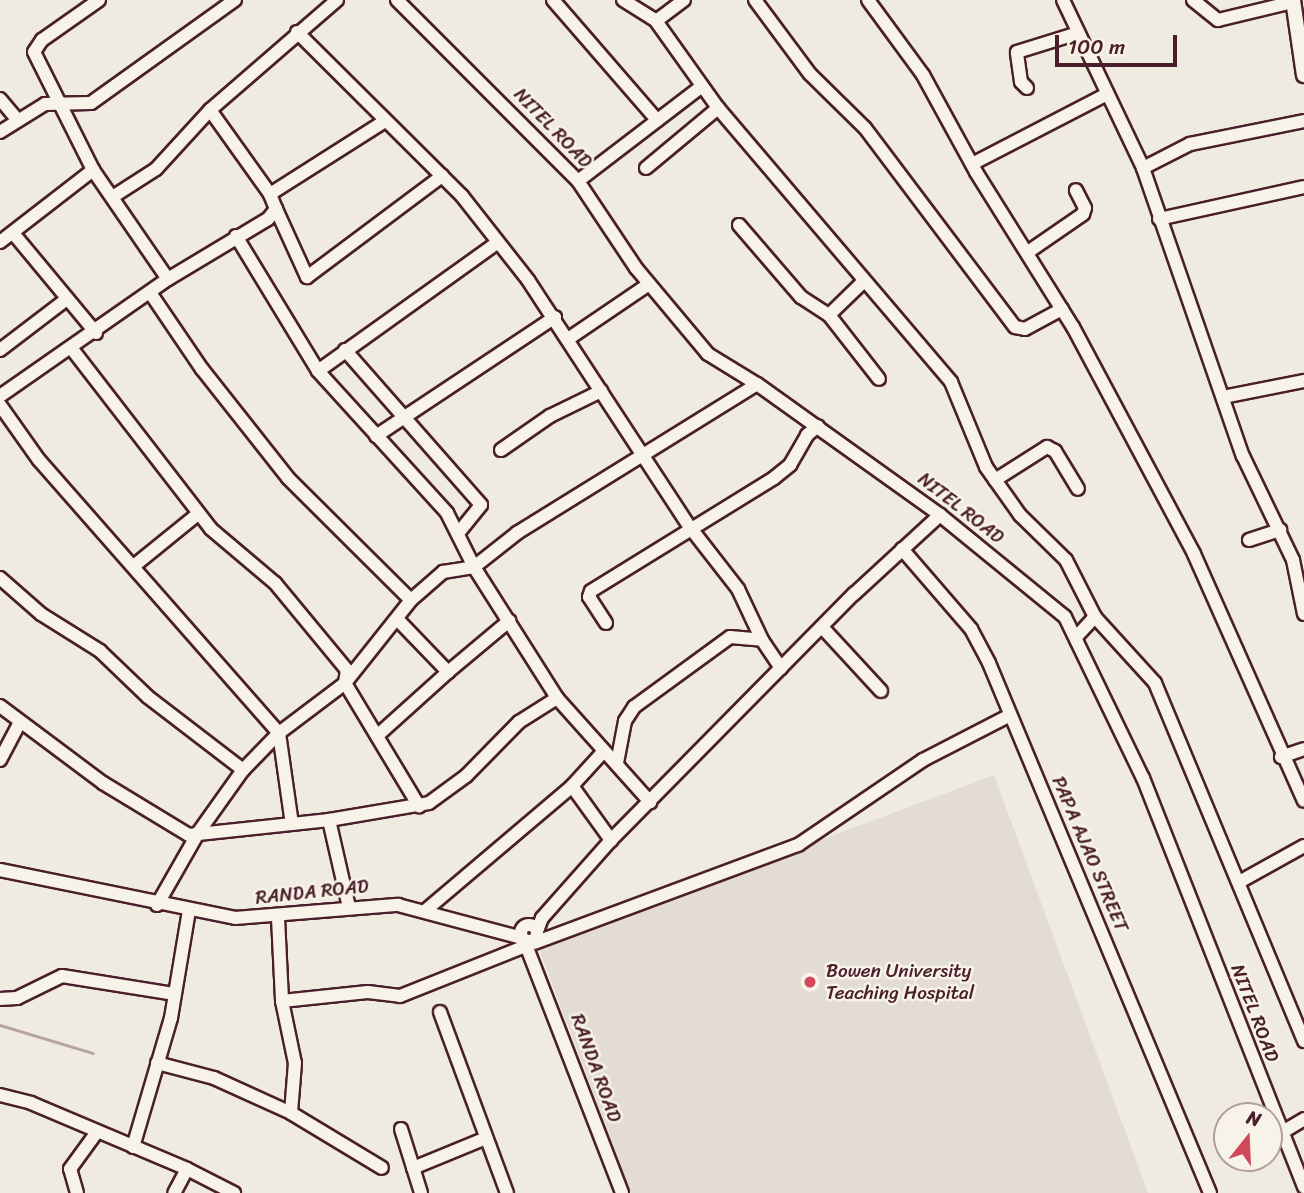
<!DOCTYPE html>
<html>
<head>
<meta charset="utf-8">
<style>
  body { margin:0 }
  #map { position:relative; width:1304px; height:1193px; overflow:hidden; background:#f0ebe0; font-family:Sriracha,sans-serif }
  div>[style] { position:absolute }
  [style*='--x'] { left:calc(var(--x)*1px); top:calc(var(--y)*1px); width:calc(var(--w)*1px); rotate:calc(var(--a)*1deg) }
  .built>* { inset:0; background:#e3dcd2 }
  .stream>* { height:2.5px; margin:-1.25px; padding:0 1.25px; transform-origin:1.25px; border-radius:1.25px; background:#b7a4a2 }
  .roads { filter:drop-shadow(2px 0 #4a1f2b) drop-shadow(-2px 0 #4a1f2b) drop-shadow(0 2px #4a1f2b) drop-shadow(0 -2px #4a1f2b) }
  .minor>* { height:12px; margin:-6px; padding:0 6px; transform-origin:6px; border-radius:6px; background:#f7f3e8 }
  .minor>.ring { margin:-6px; padding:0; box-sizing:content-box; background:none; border:12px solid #f7f3e8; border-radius:50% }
  .major>* { height:14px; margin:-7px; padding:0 7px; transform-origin:7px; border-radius:7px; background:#f7f3e8 }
  .dots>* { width:19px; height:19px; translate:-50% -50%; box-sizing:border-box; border:4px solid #f7f3e8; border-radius:50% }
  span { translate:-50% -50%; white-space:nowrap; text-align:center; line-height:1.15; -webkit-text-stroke:5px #f7f3e8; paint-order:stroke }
  .street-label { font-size:19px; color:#4a1f2b }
  .poi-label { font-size:19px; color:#4a1f2b }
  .left { translate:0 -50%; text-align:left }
  .north { position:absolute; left:1213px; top:1102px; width:70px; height:70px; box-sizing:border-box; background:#f7f3e8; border:2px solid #b29e9c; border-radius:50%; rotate:18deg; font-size:19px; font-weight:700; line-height:28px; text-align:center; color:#4a1f2b }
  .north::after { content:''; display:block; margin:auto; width:24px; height:32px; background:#d1495b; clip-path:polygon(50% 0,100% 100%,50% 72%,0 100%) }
  .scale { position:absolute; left:1055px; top:35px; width:122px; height:32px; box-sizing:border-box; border:4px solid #4a1f2b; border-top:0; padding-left:9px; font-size:21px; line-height:24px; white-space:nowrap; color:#4a1f2b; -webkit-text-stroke:5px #f7f3e8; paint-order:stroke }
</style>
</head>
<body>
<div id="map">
  <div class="built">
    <div style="clip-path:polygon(994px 775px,1148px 1193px,631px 1193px,538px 946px)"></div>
  </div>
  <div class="stream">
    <div style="--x:0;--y:1025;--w:97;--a:16.8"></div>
  </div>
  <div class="roads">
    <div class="minor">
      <div style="--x:99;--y:0;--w:70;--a:144.9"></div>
      <div style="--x:42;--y:40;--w:14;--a:124"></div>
      <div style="--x:34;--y:52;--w:132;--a:63.4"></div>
      <div style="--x:93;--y:170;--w:132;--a:55.5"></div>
      <div style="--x:397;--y:0;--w:256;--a:45"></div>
      <div style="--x:578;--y:181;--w:105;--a:56.3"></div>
      <div style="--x:636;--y:268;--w:112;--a:50.1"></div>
      <div style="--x:708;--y:354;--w:57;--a:31.5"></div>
      <div style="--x:757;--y:384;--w:225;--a:35.6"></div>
      <div style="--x:940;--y:515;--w:161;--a:39.2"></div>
      <div style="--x:1065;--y:617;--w:179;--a:64.2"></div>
      <div style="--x:1143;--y:778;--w:440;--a:68.5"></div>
      <div style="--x:553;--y:0;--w:159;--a:49.1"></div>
      <div style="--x:623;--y:0;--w:39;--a:32"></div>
      <div style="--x:656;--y:21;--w:107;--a:54.5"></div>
      <div style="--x:718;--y:108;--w:360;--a:49.6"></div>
      <div style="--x:951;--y:382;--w:92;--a:67.6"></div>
      <div style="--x:986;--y:467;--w:59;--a:54.7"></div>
      <div style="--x:1020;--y:515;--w:64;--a:44.4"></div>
      <div style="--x:1066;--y:560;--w:64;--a:63"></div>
      <div style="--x:755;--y:0;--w:92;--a:53.4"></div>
      <div style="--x:810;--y:74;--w:77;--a:44.5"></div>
      <div style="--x:865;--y:128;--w:249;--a:53"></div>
      <div style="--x:1015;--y:327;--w:10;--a:11"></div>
      <div style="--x:1025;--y:329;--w:42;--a:-28.4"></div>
      <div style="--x:868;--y:0;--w:93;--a:53.7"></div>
      <div style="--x:923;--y:75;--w:111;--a:61.3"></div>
      <div style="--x:976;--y:172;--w:183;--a:58"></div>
      <div style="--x:1073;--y:327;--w:257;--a:61.9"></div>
      <div style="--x:1194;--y:554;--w:270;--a:66"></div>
      <div style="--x:1063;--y:0;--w:186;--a:64.5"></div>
      <div style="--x:1143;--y:168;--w:305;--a:70.9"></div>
      <div style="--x:1243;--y:456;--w:115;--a:64.3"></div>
      <div style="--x:1293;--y:560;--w:55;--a:78.5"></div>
      <div style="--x:1193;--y:0;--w:32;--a:39"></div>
      <div style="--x:1218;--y:20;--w:77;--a:-13.5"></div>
      <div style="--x:656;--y:21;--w:35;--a:-37"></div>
      <div style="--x:297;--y:32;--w:233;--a:44.8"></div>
      <div style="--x:462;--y:196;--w:107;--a:51.8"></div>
      <div style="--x:528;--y:280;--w:294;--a:56.8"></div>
      <div style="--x:689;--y:526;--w:80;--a:52.1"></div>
      <div style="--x:738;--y:589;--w:56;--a:64.8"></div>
      <div style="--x:762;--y:640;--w:34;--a:56"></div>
      <div style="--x:1027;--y:88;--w:8;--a:-135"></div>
      <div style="--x:1021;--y:82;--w:30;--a:-98"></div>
      <div style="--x:1017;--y:52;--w:64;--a:-17.3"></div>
      <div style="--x:0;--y:99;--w:25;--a:50"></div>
      <div style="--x:210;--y:110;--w:103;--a:54.5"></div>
      <div style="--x:0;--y:132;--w:53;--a:-31.9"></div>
      <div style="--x:45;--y:104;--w:46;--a:-1.2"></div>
      <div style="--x:91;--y:103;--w:177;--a:-35.6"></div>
      <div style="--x:972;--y:164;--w:152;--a:-27.4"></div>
      <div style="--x:646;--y:168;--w:94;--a:-39.8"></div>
      <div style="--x:1143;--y:168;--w:53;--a:-27.1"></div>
      <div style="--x:1190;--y:144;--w:116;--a:-11.4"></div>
      <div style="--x:578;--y:181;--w:155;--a:-37.4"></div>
      <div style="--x:114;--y:196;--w:50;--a:-32.7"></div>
      <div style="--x:156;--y:169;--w:80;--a:-47.5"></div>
      <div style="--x:210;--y:110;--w:168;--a:-40.9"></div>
      <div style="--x:276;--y:209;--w:75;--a:65.5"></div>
      <div style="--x:307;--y:277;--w:169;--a:-36.8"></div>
      <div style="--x:1159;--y:219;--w:148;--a:-12.4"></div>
      <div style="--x:739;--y:225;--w:95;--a:49.3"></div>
      <div style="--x:801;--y:297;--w:33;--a:33"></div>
      <div style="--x:829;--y:315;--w:81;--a:52"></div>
      <div style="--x:13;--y:233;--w:130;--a:50.3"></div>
      <div style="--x:236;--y:236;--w:158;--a:58.7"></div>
      <div style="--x:318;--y:371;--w:192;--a:47.7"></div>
      <div style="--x:447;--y:513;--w:60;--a:63.4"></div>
      <div style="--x:474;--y:567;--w:155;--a:57.6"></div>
      <div style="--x:557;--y:698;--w:140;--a:48.2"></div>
      <div style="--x:0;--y:242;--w:118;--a:-37.7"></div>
      <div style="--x:1028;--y:252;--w:67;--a:-34.6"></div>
      <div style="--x:1083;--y:214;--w:6;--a:-72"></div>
      <div style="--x:1085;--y:208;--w:20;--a:-117"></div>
      <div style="--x:151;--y:294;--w:91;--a:55.8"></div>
      <div style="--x:202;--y:369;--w:139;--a:51.7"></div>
      <div style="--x:288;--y:478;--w:173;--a:44.8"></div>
      <div style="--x:829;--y:315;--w:49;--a:-44.2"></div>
      <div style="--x:568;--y:339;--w:98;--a:-34.2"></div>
      <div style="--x:72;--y:349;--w:227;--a:52.3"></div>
      <div style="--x:211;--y:529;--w:84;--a:40.2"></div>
      <div style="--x:275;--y:583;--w:113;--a:50.4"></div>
      <div style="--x:347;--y:670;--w:13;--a:99"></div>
      <div style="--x:345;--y:683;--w:144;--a:59"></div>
      <div style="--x:0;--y:350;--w:84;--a:-37.3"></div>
      <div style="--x:345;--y:350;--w:206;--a:48.7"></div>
      <div style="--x:481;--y:505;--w:36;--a:129"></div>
      <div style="--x:318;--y:371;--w:221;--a:-35.6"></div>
      <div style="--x:0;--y:396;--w:205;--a:-34.9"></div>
      <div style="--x:168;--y:279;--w:117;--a:-31"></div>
      <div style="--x:268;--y:219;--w:13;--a:-51"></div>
      <div style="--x:276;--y:209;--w:16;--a:-112"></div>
      <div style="--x:270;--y:194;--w:136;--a:-32.4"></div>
      <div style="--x:1223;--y:397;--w:83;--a:-11.2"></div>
      <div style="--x:0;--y:405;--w:67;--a:54.7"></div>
      <div style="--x:39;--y:460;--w:363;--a:48.7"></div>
      <div style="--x:279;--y:733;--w:92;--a:81.9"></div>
      <div style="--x:376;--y:436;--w:215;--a:-33.6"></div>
      <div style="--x:501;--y:450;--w:60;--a:-34.8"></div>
      <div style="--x:550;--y:416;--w:57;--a:-26.1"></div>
      <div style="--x:995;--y:480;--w:62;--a:-32.4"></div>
      <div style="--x:1047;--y:447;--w:9;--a:27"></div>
      <div style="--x:1055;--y:451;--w:44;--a:58.8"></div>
      <div style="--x:1249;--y:540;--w:33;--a:-18"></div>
      <div style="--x:902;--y:549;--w:106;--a:49.2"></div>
      <div style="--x:971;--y:629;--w:38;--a:62"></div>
      <div style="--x:989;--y:663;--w:574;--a:67.36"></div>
      <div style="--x:135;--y:565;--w:82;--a:-39.1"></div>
      <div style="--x:0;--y:578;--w:55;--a:41.3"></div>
      <div style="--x:41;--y:614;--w:70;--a:32.1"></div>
      <div style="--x:100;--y:651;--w:66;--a:43.8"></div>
      <div style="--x:148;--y:697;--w:120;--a:37.5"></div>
      <div style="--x:399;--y:621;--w:71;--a:46.1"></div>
      <div style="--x:448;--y:672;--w:80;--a:-39.9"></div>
      <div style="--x:606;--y:623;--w:31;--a:-123"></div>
      <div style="--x:589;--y:597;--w:6;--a:-72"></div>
      <div style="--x:591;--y:591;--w:215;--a:-31.7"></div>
      <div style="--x:774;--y:478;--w:21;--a:-39"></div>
      <div style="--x:790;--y:465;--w:34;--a:-60"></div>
      <div style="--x:807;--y:435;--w:14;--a:-39"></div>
      <div style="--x:822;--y:627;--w:87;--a:47.3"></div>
      <div style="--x:1078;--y:635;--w:25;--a:-47"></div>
      <div style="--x:1095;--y:617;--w:89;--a:47.7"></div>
      <div style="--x:1155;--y:683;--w:388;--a:67.4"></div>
      <div style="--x:0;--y:706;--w:129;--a:36.8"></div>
      <div style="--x:103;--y:783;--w:100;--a:31.2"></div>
      <div style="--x:189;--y:835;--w:141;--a:-6.1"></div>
      <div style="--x:329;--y:820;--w:101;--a:-9.6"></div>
      <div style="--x:429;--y:803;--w:46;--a:-36.1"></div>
      <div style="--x:466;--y:776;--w:76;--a:-45.5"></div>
      <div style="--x:519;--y:722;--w:45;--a:-32.3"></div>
      <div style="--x:378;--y:735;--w:94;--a:-42"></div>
      <div style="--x:1281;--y:757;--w:24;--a:-19"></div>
      <div style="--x:0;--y:760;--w:43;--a:-62.2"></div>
      <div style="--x:617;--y:763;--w:43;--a:-79.2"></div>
      <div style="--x:625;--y:721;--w:17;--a:-57"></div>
      <div style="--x:634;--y:707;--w:119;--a:-36.1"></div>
      <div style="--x:730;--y:637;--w:32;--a:5"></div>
      <div style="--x:572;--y:786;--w:67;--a:54.2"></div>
      <div style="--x:329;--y:820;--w:89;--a:77.1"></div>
      <div style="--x:0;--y:870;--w:240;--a:11.5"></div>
      <div style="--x:235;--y:918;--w:164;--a:-4.6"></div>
      <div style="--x:398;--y:905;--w:128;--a:14.9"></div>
      <div style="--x:1241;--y:881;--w:72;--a:-29.1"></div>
      <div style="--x:157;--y:905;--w:83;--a:-60.3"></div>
      <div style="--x:198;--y:833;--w:77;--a:-54.5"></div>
      <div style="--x:243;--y:770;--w:52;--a:-45.8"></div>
      <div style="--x:279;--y:733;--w:83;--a:-37.1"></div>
      <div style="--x:345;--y:683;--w:106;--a:-51.5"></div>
      <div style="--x:411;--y:600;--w:43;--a:-41.2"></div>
      <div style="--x:443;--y:572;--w:31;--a:-9"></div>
      <div style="--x:474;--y:567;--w:55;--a:-38.3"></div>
      <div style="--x:517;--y:533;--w:282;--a:-31.8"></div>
      <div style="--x:426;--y:910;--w:192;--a:-40.3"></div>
      <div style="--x:572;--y:786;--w:47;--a:-47.6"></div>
      <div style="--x:278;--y:918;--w:83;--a:87.2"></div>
      <div style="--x:282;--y:1001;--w:63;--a:78.2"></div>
      <div style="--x:295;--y:1063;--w:50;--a:94.6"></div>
      <div class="ring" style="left:521px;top:925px;width:4px;height:4px"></div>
      <div style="--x:537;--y:931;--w:14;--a:-69"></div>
      <div style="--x:542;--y:918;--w:104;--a:-48.5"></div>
      <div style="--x:611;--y:840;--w:346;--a:-45.4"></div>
      <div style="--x:854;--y:594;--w:117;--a:-42.6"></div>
      <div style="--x:524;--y:940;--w:271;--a:68.8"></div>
      <div style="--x:534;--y:943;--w:282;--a:-20.4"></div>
      <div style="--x:798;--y:845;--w:151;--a:-34.2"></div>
      <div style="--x:923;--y:760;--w:98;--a:-27.3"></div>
      <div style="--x:0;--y:999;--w:17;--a:-3"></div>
      <div style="--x:17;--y:998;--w:50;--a:-26.1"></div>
      <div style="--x:62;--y:976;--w:113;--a:9.1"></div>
      <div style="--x:282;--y:1001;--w:86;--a:-6"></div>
      <div style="--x:368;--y:992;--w:32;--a:7"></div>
      <div style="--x:400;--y:996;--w:138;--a:-21.7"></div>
      <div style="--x:440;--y:1012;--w:193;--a:69.7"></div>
      <div style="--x:157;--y:1063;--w:59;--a:14.7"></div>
      <div style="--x:214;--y:1078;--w:85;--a:24.4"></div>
      <div style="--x:291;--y:1113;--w:106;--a:31.1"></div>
      <div style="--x:0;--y:1095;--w:32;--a:14"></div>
      <div style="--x:31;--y:1103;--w:169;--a:22.9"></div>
      <div style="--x:187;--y:1169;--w:27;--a:118"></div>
      <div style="--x:401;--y:1129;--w:67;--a:72.6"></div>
      <div style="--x:1281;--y:1133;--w:27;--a:-31"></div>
      <div style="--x:133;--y:1147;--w:134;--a:-73.6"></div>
      <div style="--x:171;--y:1018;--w:109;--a:-80.5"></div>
      <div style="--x:413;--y:1168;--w:79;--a:-22.3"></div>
      <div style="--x:187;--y:1169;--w:53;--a:27.1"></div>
      <div style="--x:77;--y:1193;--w:25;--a:-106"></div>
      <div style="--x:70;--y:1169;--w:46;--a:-53.9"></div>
    </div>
    <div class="major">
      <div style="--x:1293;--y:0;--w:76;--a:81.7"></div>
    </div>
  </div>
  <div class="dots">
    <div style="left:810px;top:982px;background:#d1495b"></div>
  </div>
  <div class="street-label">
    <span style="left:553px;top:128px;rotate:46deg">NITEL ROAD</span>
    <span style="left:961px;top:508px;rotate:38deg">NITEL ROAD</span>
    <span style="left:1090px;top:854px;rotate:67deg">PAPA AJAO STREET</span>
    <span style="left:312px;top:892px;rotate:-6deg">RANDA ROAD</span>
    <span style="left:1255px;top:1013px;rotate:69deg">NITEL ROAD</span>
    <span style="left:596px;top:1068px;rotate:70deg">RANDA ROAD</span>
  </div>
  <div class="poi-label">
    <span class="left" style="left:826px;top:982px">Bowen University<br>Teaching Hospital</span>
  </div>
  <div class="north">N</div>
  <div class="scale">100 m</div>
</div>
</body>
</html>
